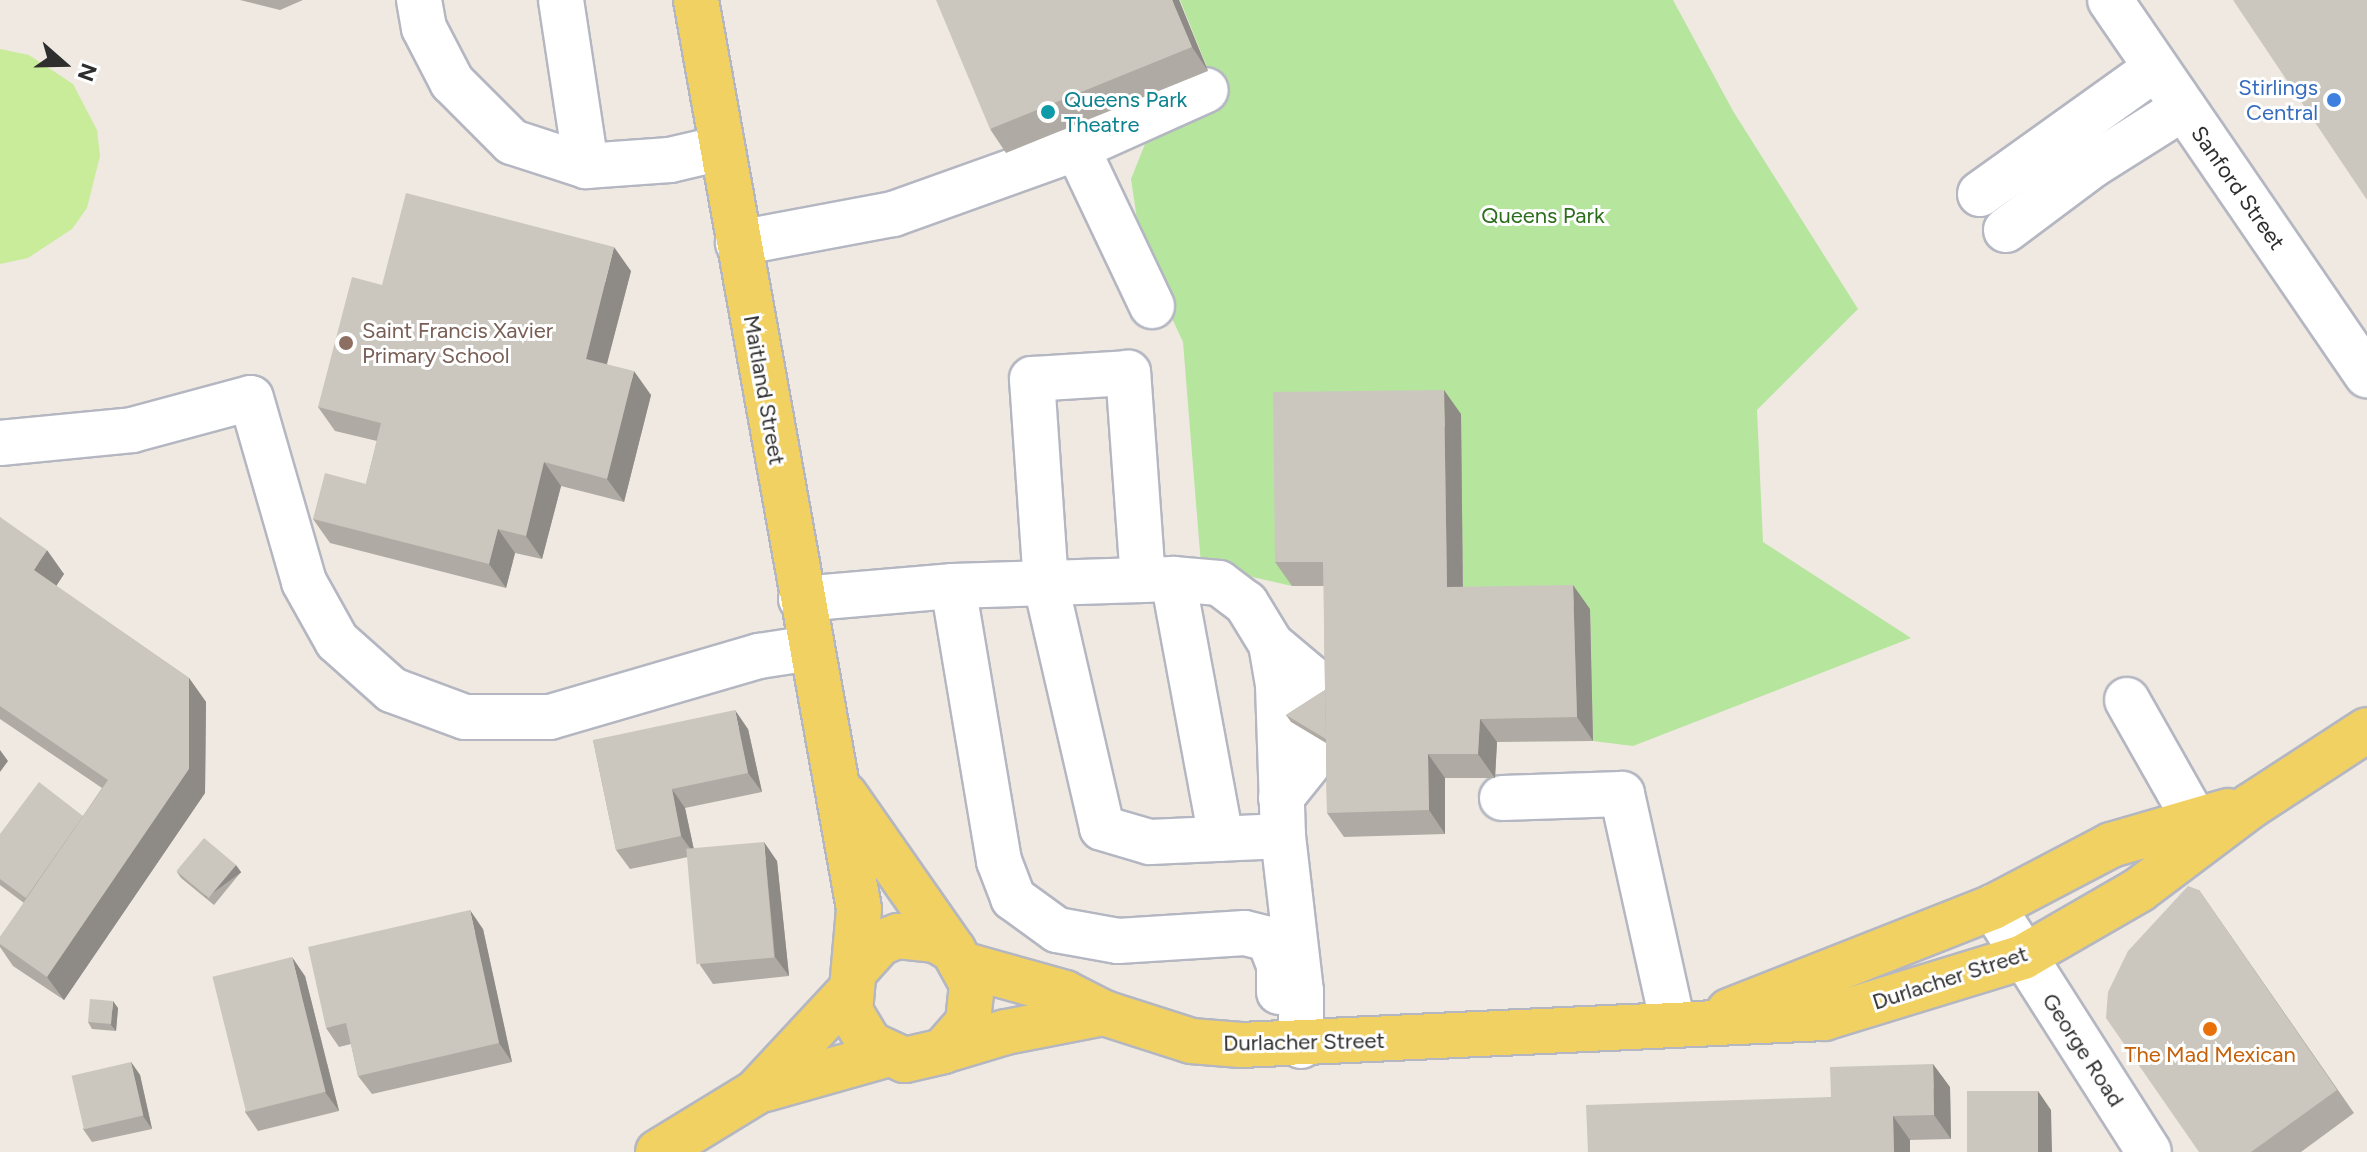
<!DOCTYPE html>
<html>
<head>
<meta charset="utf-8">
<style>
  body { margin:0 }
  #map { position:relative; width:2367px; height:1152px; overflow:hidden; background:#efe9e1; font-family:Figtree,sans-serif }
  div>[style] { position:absolute }
  [style*='--x'] { left:calc(var(--x)*1px); top:calc(var(--y)*1px); width:calc(var(--w)*1px); rotate:calc(var(--a)*1deg) }
  .green>* { inset:0; background:#b6e59e }
  .pitch>* { inset:0; background:#c9ec9a }
  .roads { filter:drop-shadow(2px 0 #b4b7c1) drop-shadow(-2px 0 #b4b7c1) drop-shadow(0 2px #b4b7c1) drop-shadow(0 -2px #b4b7c1) }
  .minor>* { height:44px; margin:-22px; padding:0 22px; transform-origin:22px; border-radius:22px; background:#fff }
  .major>* { height:44px; margin:-22px; padding:0 22px; transform-origin:22px; border-radius:22px; background:#f2d163 }
  .wall>* { inset:0; background:#afaba4 }
  .shaded-wall>* { inset:0; background:#8e8b86; transform-origin:0 0 }
  .building>* { inset:0; background:#cbc7bf; transform-origin:0 0 }
  .dots>* { width:22px; height:22px; translate:-50% -50%; box-sizing:border-box; border:4px solid #fff; border-radius:50% }
  span { translate:-50% -50%; white-space:nowrap; text-align:center; line-height:1.15; -webkit-text-stroke:6px #fff; paint-order:stroke }
  .shop-label { font-size:22px; color:#366cbe }
  .right { translate:-100% -50%; text-align:right }
  .culture-label { font-size:22px; color:#0d838f }
  .left { translate:0 -50%; text-align:left }
  .street-label { font-size:22px; color:#2e2e2e }
  .park-label { font-size:22px; color:#2c6e1b }
  .education-label { font-size:22px; color:#785e54 }
  .food-label { font-size:22px; color:#c56008 }
  .north { position:absolute; left:24px; top:24px; width:80px; height:80px; -webkit-text-stroke:6px #fff; paint-order:stroke; rotate:110deg; font-size:22px; font-weight:700; line-height:32px; text-align:center; color:#2e2e2e }
  .north::after { content:''; display:block; margin:auto; width:28px; height:36px; background:#2e2e2e; clip-path:polygon(50% 0,100% 100%,50% 72%,0 100%) }
</style>
</head>
<body>
<div id="map">
  <div class="green">
    <div style="clip-path:polygon(1180px 0,1673px 0,1733px 111px,1858px 309px,1757px 410px,1763px 542px,1911px 638px,1633px 746px,1593px 741px,1590px 609px,1463px 611px,1460px 414px,1290px 416px,1292px 586px,1201px 565px,1183px 342px,1142px 253px,1131px 179px,1147px 139px,1221px 102px)"></div>
  </div>
  <div class="pitch">
    <div style="clip-path:polygon(0 49px,29px 55px,73px 84px,97px 130px,100px 156px,87px 208px,72px 229px,28px 258px,0 264px)"></div>
  </div>
  <div class="roads">
    <div class="minor">
      <div style="--x:419;--y:0;--w:28;--a:80"></div>
      <div style="--x:424;--y:28;--w:61;--a:62.6"></div>
      <div style="--x:452;--y:82;--w:85;--a:45"></div>
      <div style="--x:512;--y:142;--w:78;--a:18"></div>
      <div style="--x:586;--y:166;--w:84;--a:-4.1"></div>
      <div style="--x:670;--y:160;--w:52;--a:-13.2"></div>
      <div style="--x:561;--y:0;--w:168;--a:81.4"></div>
      <div style="--x:2110;--y:0;--w:455;--a:55.6"></div>
      <div style="--x:1077;--y:148;--w:175;--a:64.6"></div>
      <div style="--x:1980;--y:194;--w:216;--a:-35.6"></div>
      <div style="--x:2006;--y:230;--w:109;--a:-36.8"></div>
      <div style="--x:2093;--y:165;--w:107;--a:-32.3"></div>
      <div style="--x:738;--y:243;--w:158;--a:-10.6"></div>
      <div style="--x:893;--y:214;--w:195;--a:-19.7"></div>
      <div style="--x:1077;--y:148;--w:141;--a:-24.2"></div>
      <div style="--x:0;--y:443;--w:133;--a:-5.6"></div>
      <div style="--x:132;--y:430;--w:123;--a:-15.1"></div>
      <div style="--x:251;--y:398;--w:191;--a:73.9"></div>
      <div style="--x:304;--y:582;--w:68;--a:60.8"></div>
      <div style="--x:337;--y:641;--w:74;--a:41.7"></div>
      <div style="--x:392;--y:690;--w:78;--a:20.3"></div>
      <div style="--x:465;--y:717;--w:85;--a:0"></div>
      <div style="--x:550;--y:717;--w:218;--a:-16.3"></div>
      <div style="--x:759;--y:656;--w:53;--a:-8.7"></div>
      <div style="--x:1173;--y:579;--w:264;--a:79.5"></div>
      <div style="--x:1143;--y:580;--w:208;--a:-94.1"></div>
      <div style="--x:1128;--y:373;--w:96;--a:176.4"></div>
      <div style="--x:1032;--y:379;--w:206;--a:86.1"></div>
      <div style="--x:1046;--y:585;--w:249;--a:77"></div>
      <div style="--x:1102;--y:828;--w:50;--a:16.3"></div>
      <div style="--x:1150;--y:842;--w:133;--a:-2.6"></div>
      <div style="--x:953;--y:586;--w:279;--a:80.5"></div>
      <div style="--x:999;--y:861;--w:40;--a:69"></div>
      <div style="--x:1013;--y:898;--w:54;--a:36"></div>
      <div style="--x:1057;--y:930;--w:62;--a:10.2"></div>
      <div style="--x:1118;--y:941;--w:127;--a:-3.6"></div>
      <div style="--x:1245;--y:933;--w:25;--a:14"></div>
      <div style="--x:1269;--y:939;--w:28;--a:69"></div>
      <div style="--x:1279;--y:965;--w:27;--a:90"></div>
      <div style="--x:801;--y:599;--w:153;--a:-4.9"></div>
      <div style="--x:953;--y:586;--w:220;--a:-1.8"></div>
      <div style="--x:1173;--y:579;--w:46;--a:5"></div>
      <div style="--x:1219;--y:583;--w:34;--a:37"></div>
      <div style="--x:1246;--y:603;--w:48;--a:58.6"></div>
      <div style="--x:1271;--y:644;--w:42;--a:80.3"></div>
      <div style="--x:1278;--y:685;--w:151;--a:88.1"></div>
      <div style="--x:1283;--y:836;--w:156;--a:83.4"></div>
      <div style="--x:1301;--y:991;--w:55;--a:90"></div>
      <div style="--x:1271;--y:644;--w:51;--a:40.2"></div>
      <div style="--x:1310;--y:677;--w:27;--a:80"></div>
      <div style="--x:2127;--y:700;--w:138;--a:60.5"></div>
      <div style="--x:1281;--y:798;--w:51;--a:-51.3"></div>
      <div style="--x:1313;--y:758;--w:22;--a:-85"></div>
      <div style="--x:1502;--y:798;--w:120;--a:-1.9"></div>
      <div style="--x:1622;--y:794;--w:236;--a:77.5"></div>
      <div style="--x:1993;--y:907;--w:290;--a:57.5"></div>
    </div>
    <div class="major">
      <div style="--x:696;--y:0;--w:923;--a:79.83"></div>
      <div style="--x:859;--y:909;--w:102;--a:95"></div>
      <div style="--x:850;--y:1011;--w:39;--a:59"></div>
      <div style="--x:870;--y:1044;--w:38;--a:25"></div>
      <div style="--x:905;--y:1060;--w:39;--a:-13"></div>
      <div style="--x:943;--y:1051;--w:38;--a:-49"></div>
      <div style="--x:968;--y:1022;--w:38;--a:-84"></div>
      <div style="--x:972;--y:984;--w:39;--a:-119"></div>
      <div style="--x:953;--y:950;--w:20;--a:-150"></div>
      <div style="--x:936;--y:940;--w:38;--a:-174"></div>
      <div style="--x:898;--y:936;--w:19;--a:159"></div>
      <div style="--x:880;--y:943;--w:39;--a:132"></div>
      <div style="--x:845;--y:795;--w:189;--a:55.1"></div>
      <div style="--x:965;--y:965;--w:104;--a:15.6"></div>
      <div style="--x:1065;--y:993;--w:44;--a:27.1"></div>
      <div style="--x:1104;--y:1013;--w:91;--a:17.8"></div>
      <div style="--x:1191;--y:1041;--w:50;--a:4.6"></div>
      <div style="--x:1241;--y:1045;--w:584;--a:-2.65"></div>
      <div style="--x:1824;--y:1018;--w:208;--a:-17"></div>
      <div style="--x:2023;--y:957;--w:134;--a:-30"></div>
      <div style="--x:2139;--y:890;--w:141;--a:-37"></div>
      <div style="--x:2252;--y:805;--w:137;--a:-33.1"></div>
      <div style="--x:1729;--y:1011;--w:284;--a:-21.5"></div>
      <div style="--x:1993;--y:907;--w:133;--a:-27.7"></div>
      <div style="--x:2111;--y:845;--w:122;--a:-16.2"></div>
      <div style="--x:943;--y:1051;--w:66;--a:-16.8"></div>
      <div style="--x:1006;--y:1032;--w:100;--a:-11"></div>
      <div style="--x:765;--y:1089;--w:126;--a:-15.7"></div>
      <div style="--x:658;--y:1152;--w:115;--a:-31.5"></div>
      <div style="--x:756;--y:1092;--w:137;--a:-47.1"></div>
    </div>
  </div>
  <div class="wall">
    <div style="clip-path:polygon(240px 0,303px 0,280px 10px)"></div>
    <div style="clip-path:polygon(1179px 0,1208px 71px,1006px 153px,990px 129px)"></div>
    <div style="clip-path:polygon(631px 271px,607px 364px,651px 395px,624px 502px,561px 486px,542px 559px,515px 553px,506px 588px,330px 543px,313px 519px,366px 484px,377px 441px,335px 431px,318px 407px)"></div>
    <div style="clip-path:polygon(1461px 414px,1463px 587px,1590px 609px,1593px 741px,1497px 742px,1495px 778px,1445px 778px,1445px 834px,1344px 837px,1327px 813px,1326px 743px,1291px 722px,1286px 715px,1325px 690px,1324px 586px,1292px 586px,1275px 562px)"></div>
    <div style="clip-path:polygon(0 517px,64px 574px,56px 586px,189px 678px,206px 702px,205px 793px,64px 1000px,13px 966px,0 947px,0 937px,24px 903px,0 885px,0 834px,83px 816px,102px 788px,0 719px)"></div>
    <div style="clip-path:polygon(748px 729px,762px 792px,685px 808px,694px 850px,777px 861px,789px 976px,713px 984px,700px 965px,688px 857px,630px 869px,616px 850px,593px 740px)"></div>
    <div style="clip-path:polygon(177px 872px,241px 872px,214px 905px,181px 878px)"></div>
    <div style="clip-path:polygon(2199px 890px,2354px 1113px,2301px 1152px,2199px 1152px)"></div>
    <div style="clip-path:polygon(483px 929px,512px 1062px,372px 1094px,358px 1076px,351px 1044px,339px 1047px,326px 1028px)"></div>
    <div style="clip-path:polygon(305px 976px,339px 1111px,258px 1131px,245px 1112px)"></div>
    <div style="clip-path:polygon(118px 1008px,116px 1031px,92px 1029px,88px 1022px)"></div>
    <div style="clip-path:polygon(131px 1062px,140px 1075px,152px 1129px,92px 1142px,83px 1129px)"></div>
    <div style="clip-path:polygon(1950px 1087px,1951px 1139px,1910px 1140px,1910px 1152px,1588px 1152px,1831px 1097px)"></div>
  </div>
  <div class="shaded-wall">
    <div style="clip-path:polygon(1172px 0,1179px 0,1208px 71px,1192px 47px)"></div>
    <div style="clip-path:polygon(614px 247px,631px 271px,602px 382px,586px 359px)"></div>
    <div style="clip-path:polygon(634px 371px,651px 395px,624px 502px,607px 479px)"></div>
    <div style="clip-path:polygon(1444px 390px,1461px 414px,1463px 611px,1447px 587px)"></div>
    <div style="clip-path:polygon(544px 462px,561px 486px,542px 559px,526px 536px)"></div>
    <div style="clip-path:polygon(498px 529px,515px 553px,506px 588px,489px 564px)"></div>
    <div style="clip-path:polygon(47px 550px,64px 574px,51px 594px,34px 570px)"></div>
    <div style="clip-path:polygon(1573px 585px,1590px 609px,1593px 741px,1577px 717px)"></div>
    <div style="clip-path:polygon(189px 678px,206px 702px,205px 793px,64px 1000px,47px 977px)"></div>
    <div style="clip-path:polygon(735px 710px,748px 729px,762px 792px,748px 773px)"></div>
    <div style="clip-path:polygon(1480px 719px,1497px 742px,1495px 778px,1478px 754px)"></div>
    <div style="clip-path:polygon(0 750px,8px 761px,0 772px)"></div>
    <div style="clip-path:polygon(1428px 754px,1445px 778px,1445px 834px,1429px 810px)"></div>
    <div style="clip-path:polygon(672px 789px,685px 808px,695px 855px,681px 836px)"></div>
    <div style="clip-path:polygon(764px 842px,777px 861px,789px 976px,775px 957px)"></div>
    <div style="left:236px;top:865px;width:9px;height:43px;rotate:54deg"></div>
    <div style="clip-path:polygon(470px 910px,483px 929px,512px 1062px,499px 1043px)"></div>
    <div style="clip-path:polygon(292px 957px,305px 976px,339px 1111px,325px 1092px)"></div>
    <div style="clip-path:polygon(113px 1001px,118px 1008px,116px 1031px,111px 1025px)"></div>
    <div style="clip-path:polygon(131px 1062px,140px 1075px,152px 1129px,143px 1116px)"></div>
    <div style="clip-path:polygon(1933px 1064px,1950px 1087px,1951px 1139px,1934px 1115px)"></div>
    <div style="clip-path:polygon(2038px 1091px,2051px 1110px,2052px 1152px,2038px 1152px)"></div>
    <div style="clip-path:polygon(1893px 1116px,1910px 1140px,1910px 1152px,1894px 1152px)"></div>
  </div>
  <div class="building">
    <div style="clip-path:polygon(936px 0,1172px 0,1192px 47px,990px 129px)"></div>
    <div style="clip-path:polygon(2233px 0,2367px 0,2367px 200px)"></div>
    <div style="clip-path:polygon(406px 193px,614px 247px,586px 359px,634px 371px,607px 479px,544px 462px,526px 536px,498px 529px,489px 564px,313px 519px,325px 473px,366px 484px,381px 423px,318px 407px,352px 277px,382px 285px)"></div>
    <div style="clip-path:polygon(1444px 390px,1447px 587px,1573px 585px,1577px 717px,1480px 719px,1478px 754px,1428px 754px,1429px 810px,1327px 813px,1323px 562px,1275px 562px,1273px 392px)"></div>
    <div style="clip-path:polygon(0 517px,47px 550px,34px 570px,189px 678px,189px 769px,47px 977px,0 944px,0 937px,108px 780px,0 706px)"></div>
    <div style="clip-path:polygon(1325px 690px,1326px 739px,1286px 715px)"></div>
    <div style="clip-path:polygon(735px 710px,748px 773px,672px 789px,681px 836px,616px 850px,593px 740px)"></div>
    <div style="clip-path:polygon(39px 782px,83px 816px,26px 898px,0 879px,0 834px)"></div>
    <div style="left:204px;top:838px;width:42px;height:43px;rotate:40deg"></div>
    <div style="left:764px;top:842px;width:116px;height:78px;rotate:85deg"></div>
    <div style="clip-path:polygon(2188px 886px,2199px 890px,2337px 1090px,2251px 1152px,2199px 1152px,2106px 1018px,2108px 992px,2128px 951px)"></div>
    <div style="clip-path:polygon(470px 910px,499px 1043px,358px 1076px,346px 1023px,326px 1028px,308px 947px)"></div>
    <div style="left:292px;top:957px;width:139px;height:82px;rotate:76deg"></div>
    <div style="left:90px;top:999px;width:23px;height:23px;rotate:5deg"></div>
    <div style="left:131px;top:1062px;width:55px;height:61px;rotate:77deg"></div>
    <div style="clip-path:polygon(1933px 1064px,1934px 1115px,1893px 1116px,1894px 1152px,1588px 1152px,1586px 1105px,1831px 1097px,1830px 1067px)"></div>
    <div style="left:2038px;top:1091px;width:61px;height:71px;rotate:90deg"></div>
  </div>
  <div class="dots">
    <div style="left:2334px;top:100px;background:#3f7fe0"></div>
    <div style="left:1048px;top:112px;background:#0f9aa8"></div>
    <div style="left:346px;top:343px;background:#8d6e63"></div>
    <div style="left:2210px;top:1029px;background:#e8710a"></div>
  </div>
  <div class="shop-label">
    <span class="right" style="left:2318px;top:100px">Stirlings<br>Central</span>
  </div>
  <div class="culture-label">
    <span class="left" style="left:1064px;top:112px">Queens Park<br>Theatre</span>
  </div>
  <div class="street-label">
    <span style="left:2238px;top:188px;rotate:55deg">Sanford Street</span>
    <span style="left:764px;top:390px;rotate:80deg">Maitland Street</span>
    <span style="left:1950px;top:978px;rotate:-18deg">Durlacher Street</span>
    <span style="left:1304px;top:1042px;rotate:-1deg">Durlacher Street</span>
    <span style="left:2083px;top:1050px;rotate:57deg">George Road</span>
  </div>
  <div class="park-label">
    <span style="left:1543px;top:216px">Queens Park</span>
  </div>
  <div class="education-label">
    <span class="left" style="left:362px;top:343px">Saint Francis Xavier<br>Primary School</span>
  </div>
  <div class="food-label">
    <span style="left:2210px;top:1055px">The Mad Mexican</span>
  </div>
  <div class="north">N</div>
</div>
</body>
</html>
